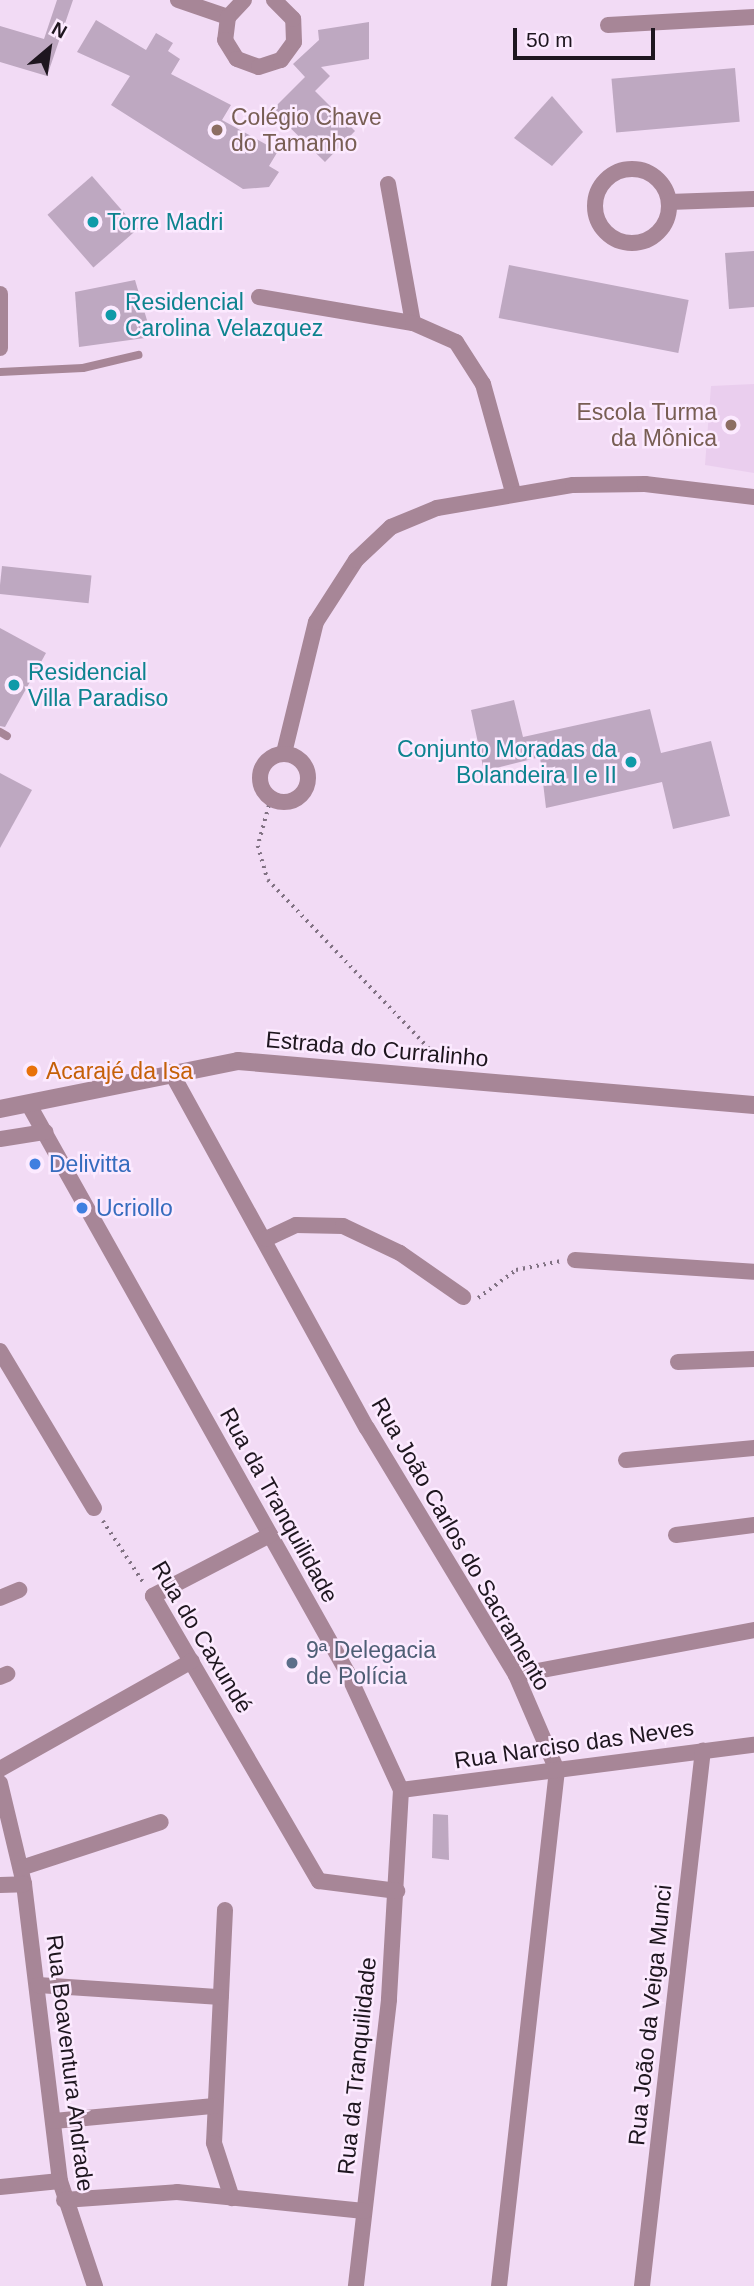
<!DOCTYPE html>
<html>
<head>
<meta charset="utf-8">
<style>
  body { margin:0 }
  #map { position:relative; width:754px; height:2286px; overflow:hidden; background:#f2dbf5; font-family:Helvetica,sans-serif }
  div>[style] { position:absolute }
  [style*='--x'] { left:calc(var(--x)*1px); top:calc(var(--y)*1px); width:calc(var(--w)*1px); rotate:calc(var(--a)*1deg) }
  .built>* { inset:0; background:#eaceee }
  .building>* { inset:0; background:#bea8c1; transform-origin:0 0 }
  .path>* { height:3.5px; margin-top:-1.75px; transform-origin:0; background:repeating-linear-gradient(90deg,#817283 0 2px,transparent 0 7px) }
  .service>* { height:8px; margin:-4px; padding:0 4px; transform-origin:4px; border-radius:4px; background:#a78697 }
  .minor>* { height:16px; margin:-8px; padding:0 8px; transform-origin:8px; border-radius:8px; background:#a78697 }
  .minor>.ring { margin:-8px; padding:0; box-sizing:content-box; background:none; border:16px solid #a78697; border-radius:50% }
  .tertiary>* { height:18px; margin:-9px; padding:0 9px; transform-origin:9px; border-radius:9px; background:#a78697 }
  .dots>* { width:19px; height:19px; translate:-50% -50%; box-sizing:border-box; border:4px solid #fceaff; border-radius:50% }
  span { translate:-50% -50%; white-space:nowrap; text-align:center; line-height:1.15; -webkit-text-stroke:5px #fceaff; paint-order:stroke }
  .education-label { font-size:23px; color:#785e54 }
  .left { translate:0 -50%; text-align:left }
  .right { translate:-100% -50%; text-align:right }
  .culture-label { font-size:23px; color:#0d838f }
  .street-label { font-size:23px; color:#1e161f }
  .food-label { font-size:23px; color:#c56008 }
  .shop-label { font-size:23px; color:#366cbe }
  .service-label { font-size:23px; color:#4e5e75 }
  .north { position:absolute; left:14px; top:14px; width:70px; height:70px; -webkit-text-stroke:5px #fceaff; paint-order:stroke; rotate:29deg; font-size:19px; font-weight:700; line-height:28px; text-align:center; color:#1e161f }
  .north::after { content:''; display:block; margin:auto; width:24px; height:32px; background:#1e161f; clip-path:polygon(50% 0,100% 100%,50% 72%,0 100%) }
  .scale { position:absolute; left:513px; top:28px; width:142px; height:32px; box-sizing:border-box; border:4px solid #1e161f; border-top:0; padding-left:9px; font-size:21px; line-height:24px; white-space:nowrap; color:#1e161f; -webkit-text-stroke:5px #fceaff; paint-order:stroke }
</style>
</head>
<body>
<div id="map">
  <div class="built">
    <div style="clip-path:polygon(754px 384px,754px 473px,705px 465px,711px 386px)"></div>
  </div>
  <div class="building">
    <div style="clip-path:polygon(57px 0,73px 0,47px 76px,0 62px,0 26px,44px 39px)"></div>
    <div style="clip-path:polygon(96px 20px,146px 50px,156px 33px,173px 43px,168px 51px,180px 59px,171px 74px,231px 105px,222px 120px,278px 151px,269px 166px,279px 172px,269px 187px,243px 189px,111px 105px,130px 76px,77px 52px)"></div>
    <div style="clip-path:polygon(369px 22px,369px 59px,321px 67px,330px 76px,315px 91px,355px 131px,325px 162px,272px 110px,305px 77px,293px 64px,319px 40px,318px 30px)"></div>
    <div style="left:735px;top:68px;width:54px;height:124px;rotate:85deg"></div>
    <div style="clip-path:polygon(552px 96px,583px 132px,552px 166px,514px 138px)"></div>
    <div style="left:92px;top:176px;width:70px;height:59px;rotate:49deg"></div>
    <div style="clip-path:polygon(754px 251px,754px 307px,729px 309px,725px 253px)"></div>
    <div style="left:509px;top:265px;width:183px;height:54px;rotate:11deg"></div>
    <div style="clip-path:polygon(135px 280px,152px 337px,79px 347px,75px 292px)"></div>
    <div style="left:2px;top:566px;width:90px;height:28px;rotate:6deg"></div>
    <div style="clip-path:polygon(0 628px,46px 653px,5px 727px,0 726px)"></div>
    <div style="clip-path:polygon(514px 700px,523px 737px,650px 709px,661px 753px,711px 741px,730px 816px,673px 829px,662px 782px,546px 808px,540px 757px,484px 771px,471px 710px)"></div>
    <div style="clip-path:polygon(0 773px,32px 790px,0 848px)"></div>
    <div style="clip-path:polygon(433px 1814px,448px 1815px,449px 1860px,432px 1858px)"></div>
  </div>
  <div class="path">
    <div style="--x:271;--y:799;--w:49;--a:105.5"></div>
    <div style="--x:258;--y:846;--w:35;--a:74"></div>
    <div style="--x:268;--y:880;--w:249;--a:46.3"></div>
    <div style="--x:478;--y:1298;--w:47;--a:-36.4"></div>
    <div style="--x:516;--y:1270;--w:46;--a:-11.3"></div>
    <div style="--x:103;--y:1521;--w:73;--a:56.7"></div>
  </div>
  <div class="service">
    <div style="--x:0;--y:372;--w:83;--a:-2.8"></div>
    <div style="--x:83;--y:368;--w:57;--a:-13.3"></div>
    <div style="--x:0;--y:732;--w:8;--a:30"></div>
  </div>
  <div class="minor">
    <div style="--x:178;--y:0;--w:53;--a:18.8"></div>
    <div style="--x:244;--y:0;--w:23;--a:133"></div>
    <div style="--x:228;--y:17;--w:23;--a:97"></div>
    <div style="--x:225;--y:40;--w:22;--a:58"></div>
    <div style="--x:237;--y:59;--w:23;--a:20"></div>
    <div style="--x:259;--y:67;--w:23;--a:-18"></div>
    <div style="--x:281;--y:60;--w:22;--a:-54"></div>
    <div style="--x:294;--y:42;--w:23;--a:-92"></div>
    <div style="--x:293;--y:19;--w:27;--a:-135"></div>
    <div style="--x:608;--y:25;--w:146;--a:-3.1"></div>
    <div class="ring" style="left:595px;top:169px;width:58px;height:58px"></div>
    <div style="--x:388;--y:184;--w:141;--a:79.8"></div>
    <div style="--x:669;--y:202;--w:85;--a:-2"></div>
    <div style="--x:0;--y:294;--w:54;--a:90"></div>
    <div style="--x:259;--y:297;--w:156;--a:9.6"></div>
    <div style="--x:413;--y:323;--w:47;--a:23.8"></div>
    <div style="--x:456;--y:342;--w:50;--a:57.3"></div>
    <div style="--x:483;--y:384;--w:112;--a:74.5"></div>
    <div style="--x:284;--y:753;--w:135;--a:-76.3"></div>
    <div style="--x:316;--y:622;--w:74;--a:-57.2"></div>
    <div style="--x:356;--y:560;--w:48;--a:-43.3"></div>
    <div style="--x:391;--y:527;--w:50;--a:-22.4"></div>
    <div style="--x:437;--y:508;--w:138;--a:-9.6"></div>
    <div style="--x:573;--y:485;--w:72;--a:-0.8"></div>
    <div style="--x:645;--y:484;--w:110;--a:6.8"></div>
    <div class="ring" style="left:260px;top:754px;width:32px;height:32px"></div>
    <div style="--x:171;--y:1072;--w:406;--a:61.2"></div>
    <div style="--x:367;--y:1428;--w:288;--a:58.9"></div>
    <div style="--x:516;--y:1675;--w:103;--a:66.7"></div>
    <div style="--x:557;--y:1770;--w:519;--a:96.41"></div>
    <div style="--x:29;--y:1105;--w:650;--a:60.71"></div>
    <div style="--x:347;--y:1672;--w:130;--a:65.4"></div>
    <div style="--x:401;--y:1790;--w:210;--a:93.3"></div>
    <div style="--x:389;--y:2000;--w:288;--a:96.6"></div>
    <div style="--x:0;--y:1139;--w:46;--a:-8.8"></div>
    <div style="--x:266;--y:1239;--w:33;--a:-25"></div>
    <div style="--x:296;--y:1225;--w:47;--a:1.2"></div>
    <div style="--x:343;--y:1226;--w:63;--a:25.3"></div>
    <div style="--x:400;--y:1253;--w:77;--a:34.9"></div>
    <div style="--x:575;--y:1260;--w:179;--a:3.8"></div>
    <div style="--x:0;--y:1351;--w:183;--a:59.1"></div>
    <div style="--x:678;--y:1362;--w:76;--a:-2.3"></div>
    <div style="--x:626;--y:1460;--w:129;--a:-5.4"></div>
    <div style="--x:270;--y:1535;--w:132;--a:152.5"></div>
    <div style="--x:153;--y:1596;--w:330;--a:59.8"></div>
    <div style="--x:319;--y:1881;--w:79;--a:7.3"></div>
    <div style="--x:676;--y:1535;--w:79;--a:-7.3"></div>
    <div style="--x:0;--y:1598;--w:21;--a:-23"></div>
    <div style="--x:516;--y:1675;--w:242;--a:-10.7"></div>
    <div style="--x:0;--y:1677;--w:8;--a:-23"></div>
    <div style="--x:0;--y:1769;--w:220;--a:-29.4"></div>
    <div style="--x:0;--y:1783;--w:104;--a:76.6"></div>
    <div style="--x:24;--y:1884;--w:299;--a:83.1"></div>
    <div style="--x:60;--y:2181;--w:111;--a:71.6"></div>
    <div style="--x:401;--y:1790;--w:356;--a:-7.3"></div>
    <div style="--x:21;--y:1868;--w:147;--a:-18.2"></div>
    <div style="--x:0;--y:1885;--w:24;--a:-2"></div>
    <div style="--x:225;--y:1910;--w:233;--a:92.7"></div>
    <div style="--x:214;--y:2143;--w:58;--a:71.9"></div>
    <div style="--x:38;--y:1985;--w:183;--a:3.8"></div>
    <div style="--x:54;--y:2121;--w:161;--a:-5.4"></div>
    <div style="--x:0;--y:2187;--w:60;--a:-5.7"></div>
    <div style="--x:64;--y:2200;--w:113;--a:-4"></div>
    <div style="--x:177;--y:2192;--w:188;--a:5.8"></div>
    <div style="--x:642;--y:2286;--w:539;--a:-83.51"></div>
  </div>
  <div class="tertiary">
    <div style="--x:0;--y:1109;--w:243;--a:-11.4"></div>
    <div style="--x:238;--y:1061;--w:518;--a:4.87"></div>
  </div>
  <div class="dots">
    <div style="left:217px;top:130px;background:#8d6e63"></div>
    <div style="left:93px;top:222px;background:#0f9aa8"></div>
    <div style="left:111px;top:315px;background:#0f9aa8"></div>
    <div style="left:731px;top:425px;background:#8d6e63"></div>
    <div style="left:14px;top:685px;background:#0f9aa8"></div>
    <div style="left:631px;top:762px;background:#0f9aa8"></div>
    <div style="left:32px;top:1071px;background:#e8710a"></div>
    <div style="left:35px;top:1164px;background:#3f7fe0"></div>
    <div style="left:82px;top:1208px;background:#3f7fe0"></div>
    <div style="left:292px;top:1663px;background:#5c6f8a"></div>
  </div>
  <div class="education-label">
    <span class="left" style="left:231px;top:130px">Colégio Chave<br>do Tamanho</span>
    <span class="right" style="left:717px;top:425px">Escola Turma<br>da Mônica</span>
  </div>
  <div class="culture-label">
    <span class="left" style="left:107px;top:222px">Torre Madri</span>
    <span class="left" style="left:125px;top:315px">Residencial<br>Carolina Velazquez</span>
    <span class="left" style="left:28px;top:685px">Residencial<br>Villa Paradiso</span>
    <span class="right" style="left:617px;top:762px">Conjunto Moradas da<br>Bolandeira I e II</span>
  </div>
  <div class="street-label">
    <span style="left:377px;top:1049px;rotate:5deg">Estrada do Curralinho</span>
    <span style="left:279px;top:1505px;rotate:61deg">Rua da Tranquilidade</span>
    <span style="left:461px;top:1544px;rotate:60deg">Rua João Carlos do Sacramento</span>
    <span style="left:202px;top:1637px;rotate:59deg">Rua do Caxundé</span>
    <span style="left:574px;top:1744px;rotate:-8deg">Rua Narciso das Neves</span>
    <span style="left:650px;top:2015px;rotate:-84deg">Rua João da Veiga Munci</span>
    <span style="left:70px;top:2063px;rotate:83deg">Rua Boaventura Andrade</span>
    <span style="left:357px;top:2066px;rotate:-84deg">Rua da Tranquilidade</span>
  </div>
  <div class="food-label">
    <span class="left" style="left:46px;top:1071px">Acarajé da Isa</span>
  </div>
  <div class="shop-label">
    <span class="left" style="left:49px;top:1164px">Delivitta</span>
    <span class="left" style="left:96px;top:1208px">Ucriollo</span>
  </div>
  <div class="service-label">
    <span class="left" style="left:306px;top:1663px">9ª Delegacia<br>de Polícia</span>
  </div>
  <div class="north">N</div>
  <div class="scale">50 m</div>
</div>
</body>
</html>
